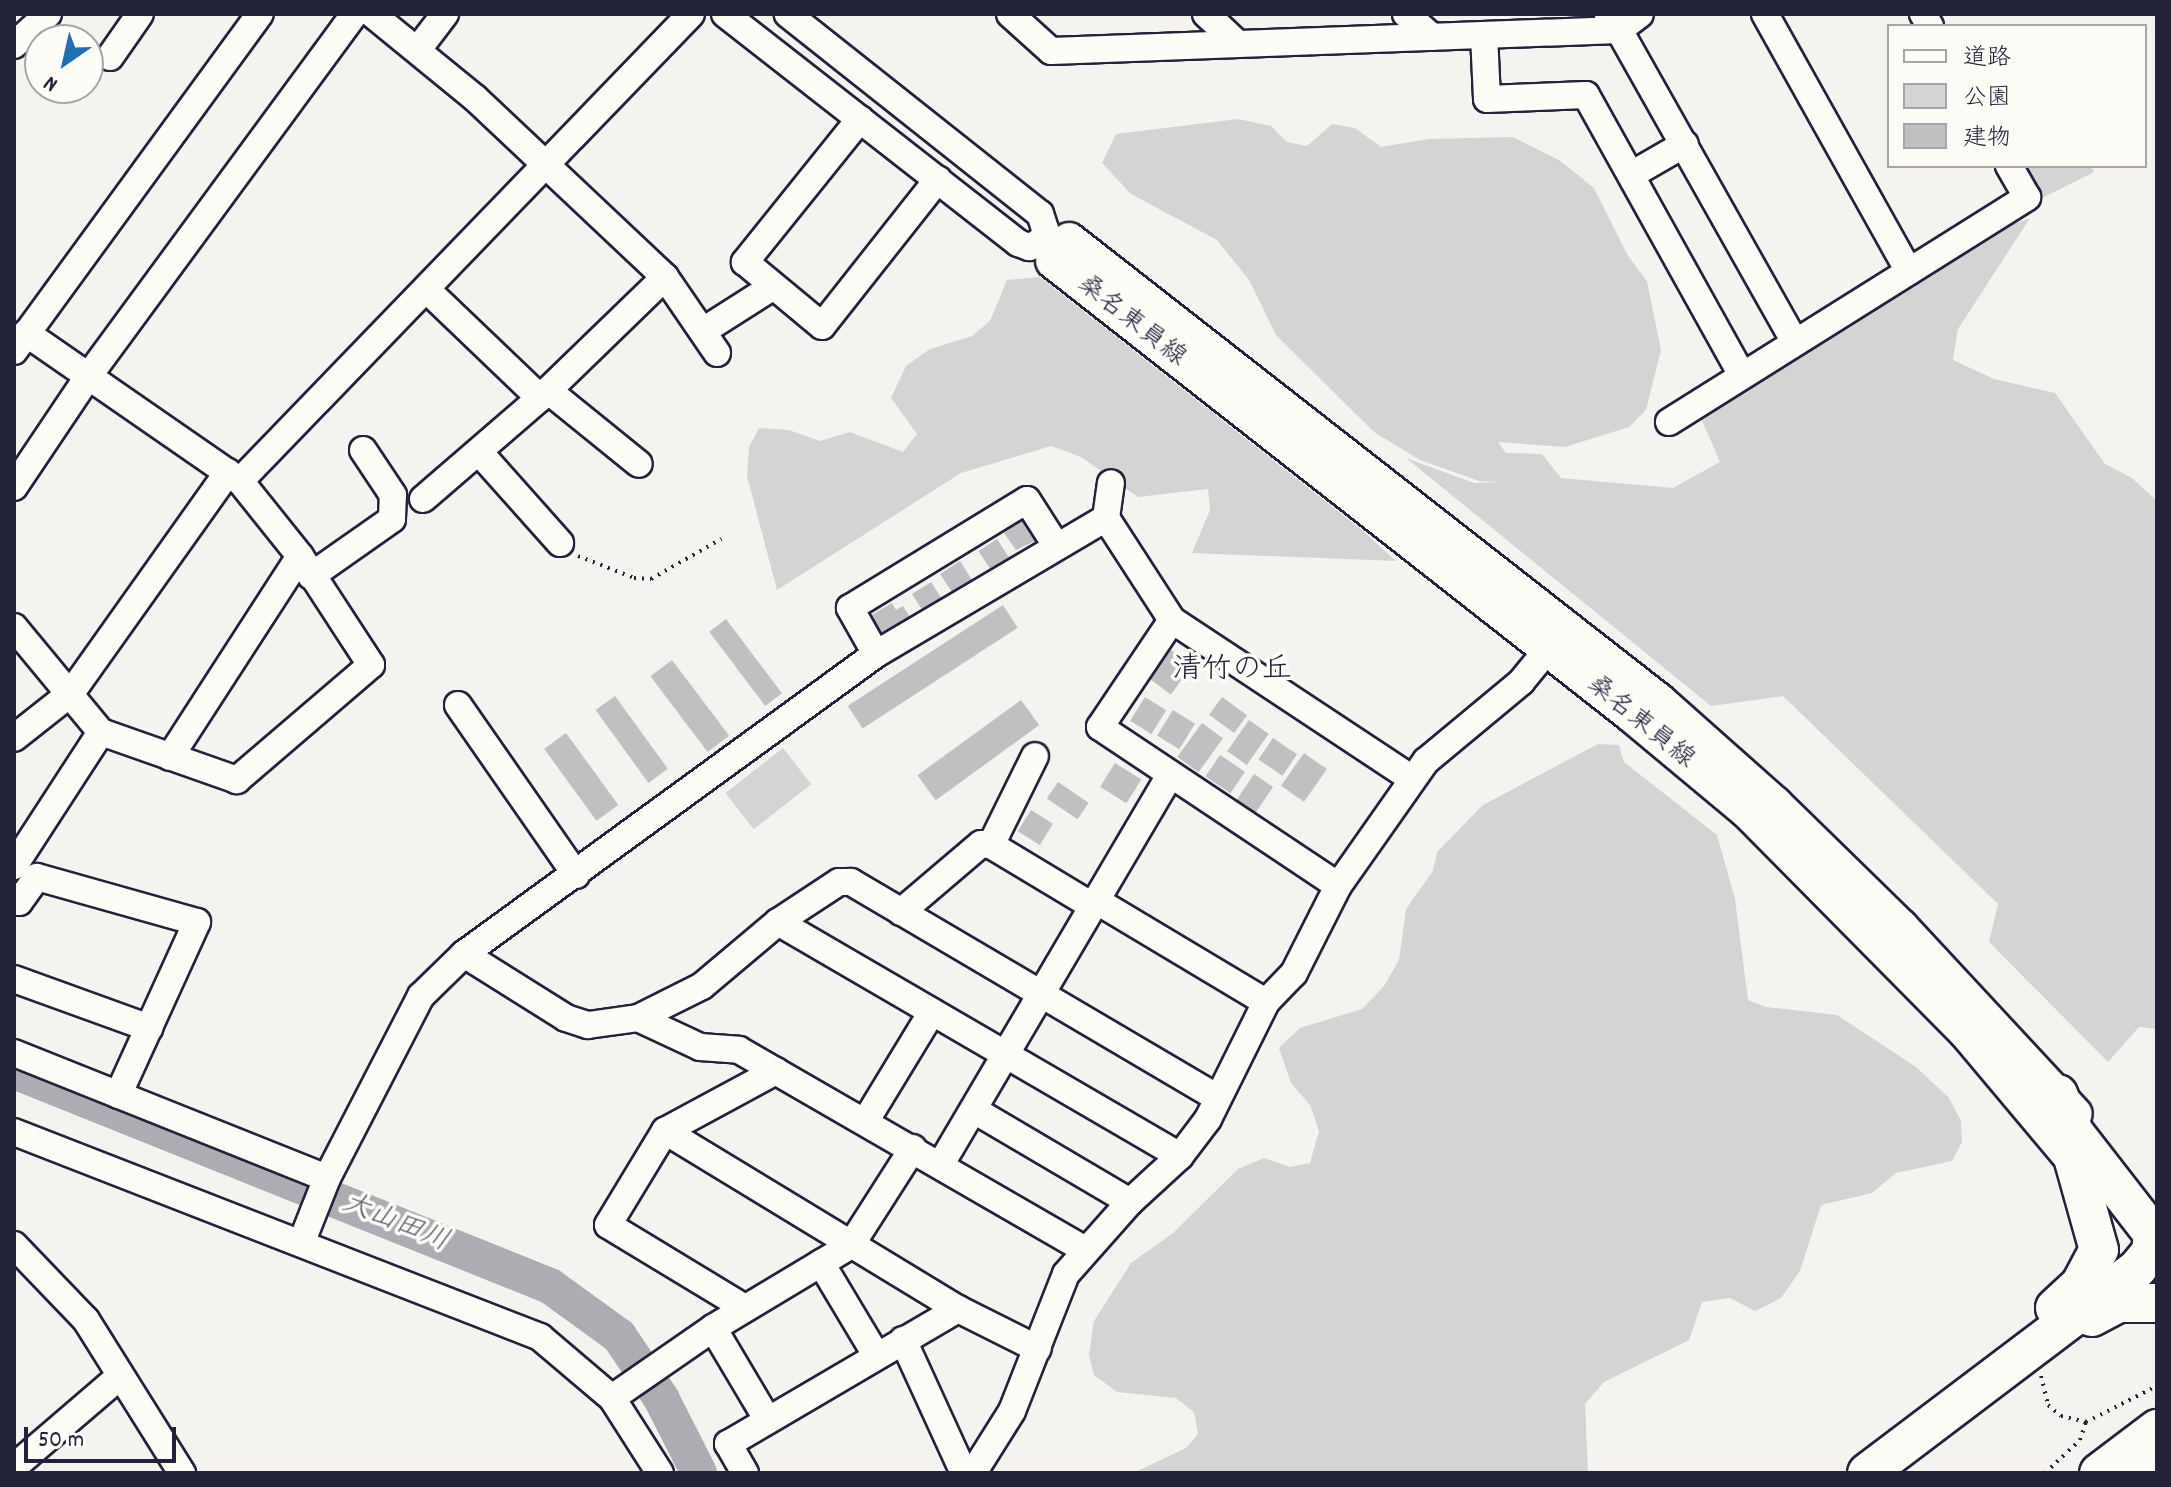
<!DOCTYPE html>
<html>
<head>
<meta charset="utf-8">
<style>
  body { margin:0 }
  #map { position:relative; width:2171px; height:1487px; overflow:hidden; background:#f4f3ef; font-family:Dekko,"Klee One",sans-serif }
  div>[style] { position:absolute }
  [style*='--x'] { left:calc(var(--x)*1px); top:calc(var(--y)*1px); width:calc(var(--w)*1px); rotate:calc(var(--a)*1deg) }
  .green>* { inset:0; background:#d5d4d5; transform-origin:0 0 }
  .river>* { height:36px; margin:-18px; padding:0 18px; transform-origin:18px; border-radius:18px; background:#acacb2 }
  .building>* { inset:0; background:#c0bfc2; transform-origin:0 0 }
  .path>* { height:4px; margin-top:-2px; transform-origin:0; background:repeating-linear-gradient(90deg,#22223b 0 2px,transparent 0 8px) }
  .roads { filter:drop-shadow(2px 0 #22223b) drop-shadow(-2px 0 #22223b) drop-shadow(0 2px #22223b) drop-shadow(0 -2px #22223b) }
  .minor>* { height:26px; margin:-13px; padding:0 13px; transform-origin:13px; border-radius:13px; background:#fdfcf7 }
  .major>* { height:34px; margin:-17px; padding:0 17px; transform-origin:17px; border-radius:17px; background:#fdfcf7 }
  .highway>* { height:38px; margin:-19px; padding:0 19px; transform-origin:19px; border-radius:19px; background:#fdfcf7 }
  span { translate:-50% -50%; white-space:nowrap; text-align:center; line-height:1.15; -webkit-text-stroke:7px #fdfcf7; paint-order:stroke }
  .street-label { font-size:26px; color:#22223b }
  .water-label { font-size:28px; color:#59596b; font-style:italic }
  .quarter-label { font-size:30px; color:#22223b }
  .frame { position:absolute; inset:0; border:16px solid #22223b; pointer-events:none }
  .legend { position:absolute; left:1887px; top:24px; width:260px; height:144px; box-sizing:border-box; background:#fdfcf7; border:2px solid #a5a5ac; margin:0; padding:10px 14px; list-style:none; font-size:24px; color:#22223b }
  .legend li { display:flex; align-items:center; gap:16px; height:40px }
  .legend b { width:40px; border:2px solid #a5a5ac }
  .north { position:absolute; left:24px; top:24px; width:80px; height:80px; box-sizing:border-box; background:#fdfcf7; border:2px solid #a5a5ac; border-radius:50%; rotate:214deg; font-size:22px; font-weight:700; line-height:32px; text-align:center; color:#22223b }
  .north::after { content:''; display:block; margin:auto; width:28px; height:36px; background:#1f6fb2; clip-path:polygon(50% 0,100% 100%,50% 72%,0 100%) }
  .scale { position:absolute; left:24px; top:1427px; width:152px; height:36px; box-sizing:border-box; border:4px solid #22223b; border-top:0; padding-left:10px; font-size:24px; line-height:28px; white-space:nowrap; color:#22223b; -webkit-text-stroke:6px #fdfcf7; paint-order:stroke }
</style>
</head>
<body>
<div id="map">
  <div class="green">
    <div style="clip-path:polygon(1238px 119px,1271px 126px,1287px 142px,1307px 146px,1332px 124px,1355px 128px,1381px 147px,1429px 139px,1513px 137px,1559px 160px,1594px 188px,1628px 256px,1647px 281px,1661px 350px,1646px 410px,1629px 427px,1565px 447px,1498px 442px,1506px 453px,1542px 454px,1561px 478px,1673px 488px,1720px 462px,1701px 418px,2000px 229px,2030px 218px,1958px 329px,1953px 360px,1994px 379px,2055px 393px,2105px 464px,2132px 478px,2157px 501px,2157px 1029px,2139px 1027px,2108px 1062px,1989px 942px,1998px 904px,1783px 696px,1711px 706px,1406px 458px,1474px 483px,1500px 482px,1479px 481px,1420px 460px,1374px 432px,1276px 335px,1249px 280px,1217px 240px,1131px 194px,1102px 163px,1116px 134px)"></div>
    <div style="clip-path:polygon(2024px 166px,2091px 166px,2094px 172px,2042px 198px)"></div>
    <div style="clip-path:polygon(1040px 277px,1362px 530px,1396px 561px,1192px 553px,1210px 510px,1208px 489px,1138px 497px,1081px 457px,1051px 446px,961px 473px,777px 590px,747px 476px,749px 447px,759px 428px,789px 430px,820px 441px,850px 432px,903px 452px,917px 434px,891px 398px,906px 366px,930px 349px,972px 336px,990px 321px,1007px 280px)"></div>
    <div style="clip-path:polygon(1598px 744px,1619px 745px,1624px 762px,1717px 835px,1735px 899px,1748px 1000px,1766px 1007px,1837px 1015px,1916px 1067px,1949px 1098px,1961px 1121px,1962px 1142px,1952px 1161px,1896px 1173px,1872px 1193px,1821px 1205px,1800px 1271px,1781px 1298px,1755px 1311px,1730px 1298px,1702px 1302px,1689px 1340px,1604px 1382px,1585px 1404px,1588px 1473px,1133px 1473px,1186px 1448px,1198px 1434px,1194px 1412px,1176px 1398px,1117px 1392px,1094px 1375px,1089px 1355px,1094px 1321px,1131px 1263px,1173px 1233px,1238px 1169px,1264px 1158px,1290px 1167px,1310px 1163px,1319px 1131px,1310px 1105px,1291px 1083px,1279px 1048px,1300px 1028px,1362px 1009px,1384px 986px,1399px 960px,1406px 909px,1433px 871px,1437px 852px,1483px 805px)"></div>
    <div style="left:783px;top:748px;width:46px;height:73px;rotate:52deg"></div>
  </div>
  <div class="river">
    <div style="--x:14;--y:1071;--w:578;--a:21.86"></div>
    <div style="--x:550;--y:1286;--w:85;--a:35.9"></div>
    <div style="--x:619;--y:1336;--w:75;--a:55.9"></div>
    <div style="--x:661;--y:1398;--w:84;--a:63.1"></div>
  </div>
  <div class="building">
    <div style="clip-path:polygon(1023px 520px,1037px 540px,1016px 550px,1004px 533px)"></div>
    <div style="left:997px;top:539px;width:24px;height:22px;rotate:57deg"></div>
    <div style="clip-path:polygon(960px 561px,974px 583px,952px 592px,940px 574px)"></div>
    <div style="clip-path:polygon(931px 582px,944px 602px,923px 611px,912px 594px)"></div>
    <div style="clip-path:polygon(892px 603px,896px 610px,903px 606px,914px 623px,878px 639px,866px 618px)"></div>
    <div style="left:1003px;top:605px;width:27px;height:185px;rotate:57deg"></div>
    <div style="left:726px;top:619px;width:93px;height:21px;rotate:53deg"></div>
    <div style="left:1171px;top:650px;width:26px;height:36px;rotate:36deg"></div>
    <div style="left:672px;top:660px;width:95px;height:27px;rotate:53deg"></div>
    <div style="left:615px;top:696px;width:90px;height:24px;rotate:54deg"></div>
    <div style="left:1145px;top:697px;width:25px;height:28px;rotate:32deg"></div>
    <div style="left:1222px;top:697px;width:31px;height:22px;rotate:36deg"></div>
    <div style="left:1021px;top:700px;width:31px;height:128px;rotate:54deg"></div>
    <div style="left:1173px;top:710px;width:26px;height:30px;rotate:32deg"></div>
    <div style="left:1249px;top:720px;width:24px;height:38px;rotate:35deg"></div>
    <div style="left:1202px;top:723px;width:26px;height:42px;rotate:36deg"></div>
    <div style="left:566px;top:733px;width:89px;height:27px;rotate:54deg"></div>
    <div style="left:1273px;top:738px;width:29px;height:26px;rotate:34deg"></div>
    <div style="left:1304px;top:753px;width:28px;height:40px;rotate:35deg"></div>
    <div style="left:1220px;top:755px;width:30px;height:26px;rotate:34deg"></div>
    <div style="left:1115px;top:763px;width:31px;height:28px;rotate:32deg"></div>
    <div style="left:1254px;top:774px;width:23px;height:37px;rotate:34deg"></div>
    <div style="left:1058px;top:782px;width:37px;height:20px;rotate:34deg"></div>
    <div style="left:1031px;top:810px;width:26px;height:25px;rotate:32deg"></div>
  </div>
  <div class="path">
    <div style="--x:578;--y:556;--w:60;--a:21.4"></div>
    <div style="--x:634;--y:578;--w:17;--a:3"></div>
    <div style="--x:651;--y:579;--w:81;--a:-29.7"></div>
    <div style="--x:2041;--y:1376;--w:30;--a:76"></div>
    <div style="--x:2048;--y:1405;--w:17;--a:40"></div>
    <div style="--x:2061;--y:1416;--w:26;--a:13"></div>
    <div style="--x:2086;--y:1422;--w:80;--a:-26.9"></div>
    <div style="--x:2045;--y:1473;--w:48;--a:-43.3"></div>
    <div style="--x:2080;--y:1440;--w:19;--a:-72"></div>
  </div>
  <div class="roads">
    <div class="minor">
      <div style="--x:372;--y:14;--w:133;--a:39.2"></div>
      <div style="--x:475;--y:98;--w:261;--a:43.3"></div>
      <div style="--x:665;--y:277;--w:174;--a:135.9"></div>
      <div style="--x:540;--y:398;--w:156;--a:-136.3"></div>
      <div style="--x:725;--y:14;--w:372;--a:38"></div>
      <div style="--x:1018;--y:243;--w:12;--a:20"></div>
      <div style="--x:1029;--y:247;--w:12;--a:-24"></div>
      <div style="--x:1040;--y:242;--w:12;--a:-59"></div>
      <div style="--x:1046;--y:232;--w:19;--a:-108"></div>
      <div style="--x:1040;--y:214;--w:322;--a:-141.6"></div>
      <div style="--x:1010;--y:14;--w:55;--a:42.1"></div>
      <div style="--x:1051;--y:51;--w:568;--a:-2.12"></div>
      <div style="--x:1619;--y:30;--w:26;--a:-37"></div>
      <div style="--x:1206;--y:14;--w:44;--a:43.2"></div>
      <div style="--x:1406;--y:14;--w:35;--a:41"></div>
      <div style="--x:1765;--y:14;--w:295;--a:60.8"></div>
      <div style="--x:1923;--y:14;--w:14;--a:60"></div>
      <div style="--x:1608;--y:19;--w:16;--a:45"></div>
      <div style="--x:1619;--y:30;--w:358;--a:60.6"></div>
      <div style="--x:1484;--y:35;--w:64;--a:87.3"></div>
      <div style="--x:1487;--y:99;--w:99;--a:-2.3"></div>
      <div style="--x:1586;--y:95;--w:321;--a:60.9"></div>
      <div style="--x:14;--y:45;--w:46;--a:-42.4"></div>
      <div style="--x:419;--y:48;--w:43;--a:-52.6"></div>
      <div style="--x:110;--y:57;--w:52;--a:-55.1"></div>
      <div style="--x:860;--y:119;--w:184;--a:128.8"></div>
      <div style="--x:745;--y:262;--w:100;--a:39.7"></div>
      <div style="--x:822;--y:326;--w:187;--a:-51.7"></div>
      <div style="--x:1631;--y:175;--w:62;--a:-29.9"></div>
      <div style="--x:665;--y:277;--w:92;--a:55.6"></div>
      <div style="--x:703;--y:331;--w:82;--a:-32.5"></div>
      <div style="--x:26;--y:333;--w:260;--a:34.7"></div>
      <div style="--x:240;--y:481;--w:96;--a:51.3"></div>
      <div style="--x:300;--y:556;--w:130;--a:56.9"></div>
      <div style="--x:371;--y:665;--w:177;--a:139.4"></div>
      <div style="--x:237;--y:780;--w:144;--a:-160.6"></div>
      <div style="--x:14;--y:351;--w:417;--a:-53.9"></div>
      <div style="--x:550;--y:392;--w:114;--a:39"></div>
      <div style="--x:1669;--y:422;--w:423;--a:-32.1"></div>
      <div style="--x:2027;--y:197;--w:36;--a:-120"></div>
      <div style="--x:479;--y:452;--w:122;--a:48.3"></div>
      <div style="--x:240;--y:481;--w:649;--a:-46"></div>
      <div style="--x:14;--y:487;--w:136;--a:-56.1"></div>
      <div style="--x:90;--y:374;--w:446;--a:-53.7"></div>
      <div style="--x:423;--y:499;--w:155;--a:-40.8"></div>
      <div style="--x:1106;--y:518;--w:121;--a:57.1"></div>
      <div style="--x:1172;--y:620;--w:288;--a:33.5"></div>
      <div style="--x:311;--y:576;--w:99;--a:-35.1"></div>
      <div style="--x:392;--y:519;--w:24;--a:-88"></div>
      <div style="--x:393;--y:495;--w:54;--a:-123.7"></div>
      <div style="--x:1172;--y:620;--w:129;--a:123.9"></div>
      <div style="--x:1100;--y:727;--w:286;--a:33.7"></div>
      <div style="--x:14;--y:627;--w:136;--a:50.4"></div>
      <div style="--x:101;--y:732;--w:160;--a:123"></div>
      <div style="--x:876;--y:654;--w:53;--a:-119.5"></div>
      <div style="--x:850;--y:608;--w:207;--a:-31.4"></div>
      <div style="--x:1027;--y:500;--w:52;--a:57.5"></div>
      <div style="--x:458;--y:705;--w:207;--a:55.2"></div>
      <div style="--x:14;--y:738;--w:73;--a:-38.3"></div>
      <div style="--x:71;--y:693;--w:271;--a:-54.6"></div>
      <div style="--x:170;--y:757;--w:239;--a:-57.1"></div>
      <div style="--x:991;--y:845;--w:99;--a:-63.7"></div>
      <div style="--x:14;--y:901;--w:5;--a:11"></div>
      <div style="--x:19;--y:902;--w:31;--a:-54"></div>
      <div style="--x:37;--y:877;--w:166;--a:15.7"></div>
      <div style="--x:197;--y:922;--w:190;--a:114.5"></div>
      <div style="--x:1097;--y:901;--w:197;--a:30.9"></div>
      <div style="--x:901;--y:912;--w:105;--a:-40.4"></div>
      <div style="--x:981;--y:844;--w:10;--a:6"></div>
      <div style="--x:991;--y:845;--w:120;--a:31"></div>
      <div style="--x:778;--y:922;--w:465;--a:30.2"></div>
      <div style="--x:464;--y:954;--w:120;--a:32.1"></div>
      <div style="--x:566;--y:1018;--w:23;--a:18"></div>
      <div style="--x:588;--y:1025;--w:50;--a:-8"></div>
      <div style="--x:638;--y:1018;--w:72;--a:-26.6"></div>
      <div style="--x:702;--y:986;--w:99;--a:-40.1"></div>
      <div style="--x:778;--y:922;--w:73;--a:-33.3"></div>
      <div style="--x:839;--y:882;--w:12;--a:0"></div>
      <div style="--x:851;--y:882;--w:424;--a:30.5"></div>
      <div style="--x:14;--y:979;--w:144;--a:19.9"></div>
      <div style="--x:638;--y:1018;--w:68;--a:25.1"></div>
      <div style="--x:700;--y:1047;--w:39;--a:4"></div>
      <div style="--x:739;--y:1050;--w:400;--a:30"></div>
      <div style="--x:14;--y:1053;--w:337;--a:21.8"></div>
      <div style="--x:327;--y:1178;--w:68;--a:111.6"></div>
      <div style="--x:974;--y:1110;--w:181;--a:30.5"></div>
      <div style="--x:865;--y:1122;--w:129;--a:-58.7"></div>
      <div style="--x:665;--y:1131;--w:343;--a:31.3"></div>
      <div style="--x:958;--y:1309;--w:89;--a:26.6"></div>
      <div style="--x:14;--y:1132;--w:565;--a:21.29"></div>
      <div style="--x:540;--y:1337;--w:94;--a:40.3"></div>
      <div style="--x:612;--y:1398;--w:89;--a:57.4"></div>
      <div style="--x:941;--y:1164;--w:451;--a:-59.5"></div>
      <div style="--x:327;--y:1178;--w:205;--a:-62.7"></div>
      <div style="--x:421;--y:996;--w:60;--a:-44.3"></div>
      <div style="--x:464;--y:954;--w:510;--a:-36.06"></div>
      <div style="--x:876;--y:654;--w:267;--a:-30.6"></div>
      <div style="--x:1106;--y:518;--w:35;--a:-82"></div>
      <div style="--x:14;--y:1245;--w:104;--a:46.2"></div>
      <div style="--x:86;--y:1320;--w:181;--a:57.9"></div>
      <div style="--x:821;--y:1263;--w:107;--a:59.1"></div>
      <div style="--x:745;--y:1308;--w:160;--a:-148.8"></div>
      <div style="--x:608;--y:1225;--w:110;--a:-58.8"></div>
      <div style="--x:665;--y:1131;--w:126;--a:-28.4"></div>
      <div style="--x:713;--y:1328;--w:106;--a:59.3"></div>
      <div style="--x:903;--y:1340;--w:146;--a:65.4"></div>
      <div style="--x:612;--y:1398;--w:123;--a:-34.7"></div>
      <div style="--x:713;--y:1328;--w:161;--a:-31"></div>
      <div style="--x:851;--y:1245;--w:115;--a:-57.4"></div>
      <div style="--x:14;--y:1467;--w:138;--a:-40.6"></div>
      <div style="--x:745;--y:1473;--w:34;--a:-120"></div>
      <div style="--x:728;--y:1444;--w:267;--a:-30.4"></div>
      <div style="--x:973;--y:1473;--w:73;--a:-57.8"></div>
      <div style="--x:1012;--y:1411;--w:147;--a:-68.5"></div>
      <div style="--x:1066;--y:1274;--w:96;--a:-48.4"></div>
      <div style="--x:1130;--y:1202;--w:68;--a:-42.6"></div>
      <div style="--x:1180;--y:1156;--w:46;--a:-52.9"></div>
      <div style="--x:1208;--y:1119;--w:131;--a:-63.6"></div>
      <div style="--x:1266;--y:1002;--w:40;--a:-46"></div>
      <div style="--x:1294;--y:973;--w:97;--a:-63.2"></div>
      <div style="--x:1338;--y:886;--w:153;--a:-54.9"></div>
      <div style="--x:1426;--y:761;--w:124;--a:-39.7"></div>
      <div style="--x:1521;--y:682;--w:43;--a:-50.7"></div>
    </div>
    <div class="major">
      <div style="--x:1069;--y:240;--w:749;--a:38"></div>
      <div style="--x:1659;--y:701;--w:155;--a:41.6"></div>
      <div style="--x:1775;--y:804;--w:176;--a:44.3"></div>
      <div style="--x:1901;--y:927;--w:255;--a:47.1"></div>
      <div style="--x:1053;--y:261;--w:737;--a:38.11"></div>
      <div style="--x:1633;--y:716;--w:148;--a:39.8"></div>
      <div style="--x:1747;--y:811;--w:311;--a:45.3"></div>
      <div style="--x:1966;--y:1032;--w:187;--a:50"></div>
    </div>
    <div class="highway">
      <div style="--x:2055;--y:1308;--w:34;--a:-43"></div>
      <div style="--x:2080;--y:1285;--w:40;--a:-62"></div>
      <div style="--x:2099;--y:1250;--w:92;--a:-105.7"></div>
      <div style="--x:2092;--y:1317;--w:30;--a:-28"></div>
      <div style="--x:2118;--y:1303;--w:39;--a:0"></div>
      <div style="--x:1867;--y:1473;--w:338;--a:-37.1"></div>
      <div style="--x:2137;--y:1269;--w:22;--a:-51"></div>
      <div style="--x:2151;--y:1252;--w:18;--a:-84"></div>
      <div style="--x:2153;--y:1234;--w:129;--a:-127.8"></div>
      <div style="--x:2074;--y:1132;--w:41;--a:-112.8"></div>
      <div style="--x:2099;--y:1473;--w:73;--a:-37.2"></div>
      <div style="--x:2150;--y:1473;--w:9;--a:-36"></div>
    </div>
  </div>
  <div class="street-label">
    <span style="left:1131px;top:322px;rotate:38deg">桑名東員線</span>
    <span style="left:1640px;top:723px;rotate:39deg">桑名東員線</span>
  </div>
  <div class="water-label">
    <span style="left:395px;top:1224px;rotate:22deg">大山田川</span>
  </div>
  <div class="quarter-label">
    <span style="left:1232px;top:672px">清竹の丘</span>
  </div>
  <div class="frame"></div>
  <ul class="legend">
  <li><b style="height:10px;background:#fdfcf7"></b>道路</li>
  <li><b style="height:22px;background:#d5d4d5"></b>公園</li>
  <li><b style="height:22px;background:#c0bfc2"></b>建物</li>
  </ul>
  <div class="north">N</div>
  <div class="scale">50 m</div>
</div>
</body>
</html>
